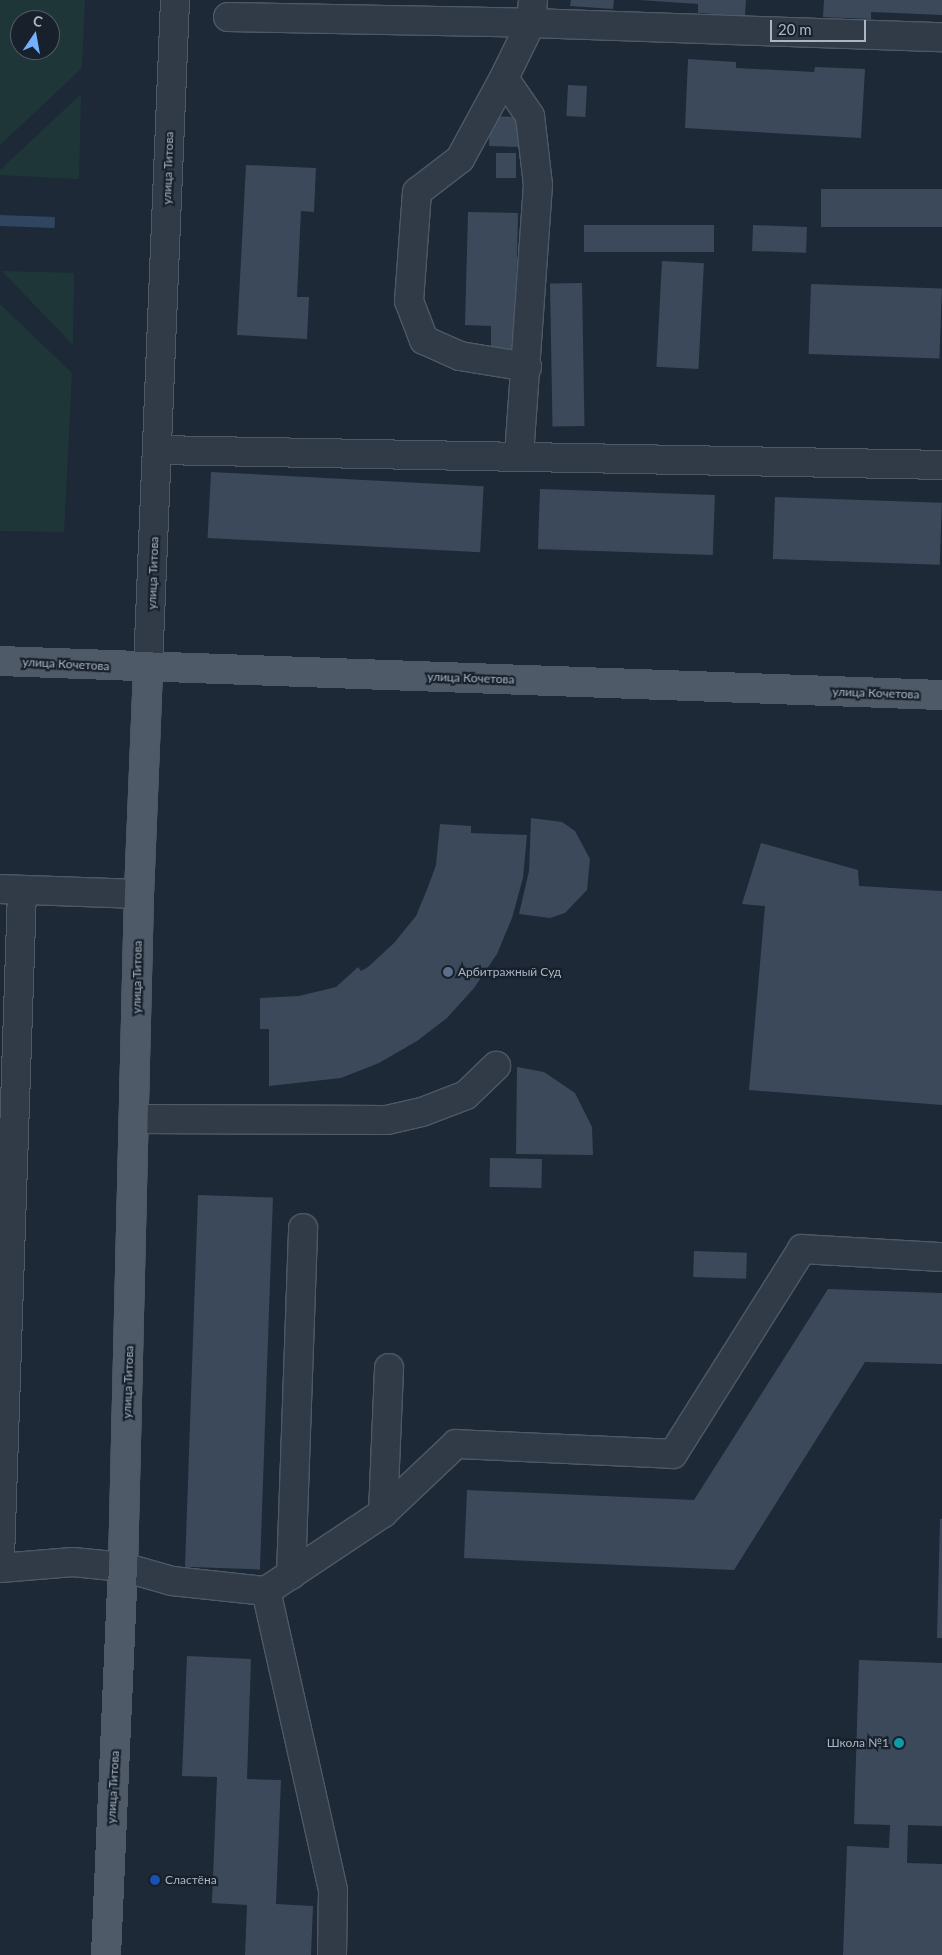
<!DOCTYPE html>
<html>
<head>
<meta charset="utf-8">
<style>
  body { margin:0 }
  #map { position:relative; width:942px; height:1955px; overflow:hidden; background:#1d2937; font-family:Lato,sans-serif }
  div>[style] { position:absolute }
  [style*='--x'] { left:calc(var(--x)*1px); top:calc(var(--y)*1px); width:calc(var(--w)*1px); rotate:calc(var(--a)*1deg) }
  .green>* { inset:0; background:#1f3638 }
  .water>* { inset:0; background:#2f4560; transform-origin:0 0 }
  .building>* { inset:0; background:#3b495a; transform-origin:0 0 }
  .roads { filter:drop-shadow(1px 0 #4e5966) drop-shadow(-1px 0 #4e5966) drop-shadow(0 1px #4e5966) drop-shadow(0 -1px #4e5966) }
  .minor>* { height:28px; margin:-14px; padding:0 14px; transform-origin:14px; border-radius:14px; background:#313b47 }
  .major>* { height:28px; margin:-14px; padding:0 14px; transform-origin:14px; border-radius:14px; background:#4e5a68 }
  .dots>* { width:14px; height:14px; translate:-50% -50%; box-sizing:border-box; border:2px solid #17202b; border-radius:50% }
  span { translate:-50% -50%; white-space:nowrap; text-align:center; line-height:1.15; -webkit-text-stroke:4.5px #17202b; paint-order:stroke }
  .street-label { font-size:12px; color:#aab6c5 }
  .poi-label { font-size:12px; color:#aab6c5 }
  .left { translate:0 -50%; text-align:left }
  .right { translate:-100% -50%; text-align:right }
  .north { position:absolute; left:10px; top:10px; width:50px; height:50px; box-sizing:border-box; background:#17202b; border:1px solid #525c69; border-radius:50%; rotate:12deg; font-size:14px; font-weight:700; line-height:20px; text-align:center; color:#aab6c5 }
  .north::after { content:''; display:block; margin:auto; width:18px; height:22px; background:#75b0ff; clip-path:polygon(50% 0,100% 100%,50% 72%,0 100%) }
  .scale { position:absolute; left:770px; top:20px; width:96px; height:22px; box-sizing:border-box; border:2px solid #aab6c5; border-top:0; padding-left:6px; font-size:15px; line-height:18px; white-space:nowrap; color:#aab6c5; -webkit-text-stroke:4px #17202b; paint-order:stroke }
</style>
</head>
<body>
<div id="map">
  <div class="green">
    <div style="clip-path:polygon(evenodd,0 0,85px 0,82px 68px,0 145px,0 0,20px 20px,50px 20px,50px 50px,20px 50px,20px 20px)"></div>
    <div style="clip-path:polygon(81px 94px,79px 179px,0 175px,0 170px)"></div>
    <div style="clip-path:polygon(2px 271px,74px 273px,73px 345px)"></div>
    <div style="clip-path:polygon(0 304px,72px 373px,64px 532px,0 531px)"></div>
  </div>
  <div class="water">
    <div style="left:0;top:215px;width:55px;height:11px;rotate:2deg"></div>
  </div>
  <div class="building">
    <div style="clip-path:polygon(571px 0,614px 0,613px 9px,570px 6px)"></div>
    <div style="clip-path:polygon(639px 0,746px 0,745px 16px,698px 13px,698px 4px)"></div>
    <div style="clip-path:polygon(824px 0,942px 0,942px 15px,871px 12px,871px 19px,823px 17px)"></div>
    <div style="clip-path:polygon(688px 59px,736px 62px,736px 68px,814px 72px,815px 67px,865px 69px,861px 138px,685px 128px)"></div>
    <div style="left:568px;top:85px;width:19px;height:31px;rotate:3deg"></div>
    <div style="left:490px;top:116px;width:30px;height:30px;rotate:2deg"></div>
    <div style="left:496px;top:153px;width:20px;height:25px"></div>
    <div style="clip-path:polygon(246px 165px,316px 168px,314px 212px,301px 211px,297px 297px,309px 297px,307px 339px,237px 335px)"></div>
    <div style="left:821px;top:189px;width:121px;height:38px"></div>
    <div style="clip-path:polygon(468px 212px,518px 213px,515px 351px,491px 351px,491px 326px,465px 325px)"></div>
    <div style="left:584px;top:225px;width:130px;height:27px"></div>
    <div style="left:753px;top:225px;width:54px;height:26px;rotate:2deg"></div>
    <div style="left:662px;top:261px;width:42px;height:106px;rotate:3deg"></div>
    <div style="left:582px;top:283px;width:143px;height:32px;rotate:89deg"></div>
    <div style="left:811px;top:284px;width:131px;height:70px;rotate:2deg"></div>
    <div style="left:211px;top:472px;width:273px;height:66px;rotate:3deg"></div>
    <div style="left:540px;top:489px;width:175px;height:60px;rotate:2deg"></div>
    <div style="left:775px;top:497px;width:167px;height:62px;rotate:2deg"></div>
    <div style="clip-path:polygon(531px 818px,562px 822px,575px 831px,590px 859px,587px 890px,565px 913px,550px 918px,519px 914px,529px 871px)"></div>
    <div style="clip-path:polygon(440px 824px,471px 826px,471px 833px,527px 835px,523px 878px,512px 918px,497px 954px,474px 988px,447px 1018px,417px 1041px,379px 1063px,341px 1078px,269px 1086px,269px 1029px,260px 1029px,260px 998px,299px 996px,336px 987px,358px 967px,361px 971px,368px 967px,394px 943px,416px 916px,428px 887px,436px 865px)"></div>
    <div style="clip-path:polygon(761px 843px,858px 870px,859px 886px,942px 891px,942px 1105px,749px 1090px,765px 906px,742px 904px)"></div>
    <div style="clip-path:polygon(517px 1067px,544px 1072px,575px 1093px,592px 1127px,593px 1155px,516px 1154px)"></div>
    <div style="left:490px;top:1158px;width:52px;height:29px;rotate:1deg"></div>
    <div style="left:198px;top:1195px;width:75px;height:372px;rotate:2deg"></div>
    <div style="left:694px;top:1251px;width:53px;height:26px;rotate:2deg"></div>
    <div style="clip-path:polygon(828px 1289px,942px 1293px,942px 1364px,865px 1362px,734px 1570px,464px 1558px,467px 1490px,694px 1500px)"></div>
    <div style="clip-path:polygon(940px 1519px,942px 1519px,942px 1638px,937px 1638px)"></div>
    <div style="clip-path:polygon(187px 1656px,251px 1659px,247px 1779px,281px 1780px,276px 1904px,313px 1906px,311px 1955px,245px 1955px,247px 1905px,212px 1903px,217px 1777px,182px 1776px)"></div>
    <div style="clip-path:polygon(859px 1660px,942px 1663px,942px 1826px,908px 1825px,907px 1863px,942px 1864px,942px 1955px,843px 1955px,847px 1846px,889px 1848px,890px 1825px,854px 1824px)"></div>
  </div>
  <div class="roads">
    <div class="minor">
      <div style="--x:228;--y:17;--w:303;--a:1.1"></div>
      <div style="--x:531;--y:23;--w:411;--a:2"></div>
      <div style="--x:504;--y:78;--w:92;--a:118.5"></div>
      <div style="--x:460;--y:159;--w:54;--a:142.5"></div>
      <div style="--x:417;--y:192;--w:109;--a:94.2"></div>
      <div style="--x:409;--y:301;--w:42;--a:69"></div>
      <div style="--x:424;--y:340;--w:39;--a:24"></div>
      <div style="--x:460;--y:356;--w:68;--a:9.3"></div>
      <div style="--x:157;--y:450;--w:785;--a:1.09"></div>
      <div style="--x:519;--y:456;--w:272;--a:-86"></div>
      <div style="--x:538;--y:185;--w:69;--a:-96.6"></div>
      <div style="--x:530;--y:116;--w:46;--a:-124.4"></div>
      <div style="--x:504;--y:78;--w:61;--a:-63.9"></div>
      <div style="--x:531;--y:23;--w:23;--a:-85"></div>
      <div style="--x:148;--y:667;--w:668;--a:-87.68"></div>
      <div style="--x:0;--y:889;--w:139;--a:2.1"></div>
      <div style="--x:135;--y:1119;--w:252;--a:0.2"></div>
      <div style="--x:387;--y:1120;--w:36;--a:-13"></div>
      <div style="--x:422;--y:1112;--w:47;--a:-21.1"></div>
      <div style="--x:466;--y:1095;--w:42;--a:-44"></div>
      <div style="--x:383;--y:1513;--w:100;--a:-43.4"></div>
      <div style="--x:456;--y:1444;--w:217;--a:2.6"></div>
      <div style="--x:673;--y:1454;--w:242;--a:-57.8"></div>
      <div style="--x:802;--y:1249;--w:140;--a:3.3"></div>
      <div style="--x:0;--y:1558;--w:668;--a:-88.11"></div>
      <div style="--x:0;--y:1568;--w:73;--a:-4.7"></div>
      <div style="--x:73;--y:1562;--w:50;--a:5.7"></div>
      <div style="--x:123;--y:1567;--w:51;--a:15.9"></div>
      <div style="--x:172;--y:1581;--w:95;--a:6.1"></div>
      <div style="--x:291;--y:1575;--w:347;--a:-88"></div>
      <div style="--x:332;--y:1955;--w:65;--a:-89.1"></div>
      <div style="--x:333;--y:1890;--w:306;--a:-102.6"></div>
      <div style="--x:266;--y:1591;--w:141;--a:-33.7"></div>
      <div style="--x:383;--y:1513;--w:145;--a:-87.6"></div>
    </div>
    <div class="major">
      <div style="--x:0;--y:661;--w:943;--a:2.07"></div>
      <div style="--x:106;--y:1955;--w:388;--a:-87.5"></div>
      <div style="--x:123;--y:1567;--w:673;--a:-88.64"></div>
      <div style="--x:139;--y:894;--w:227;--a:-87.7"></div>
    </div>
  </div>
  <div class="dots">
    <div style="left:448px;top:972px;background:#5c6f8a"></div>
    <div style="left:899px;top:1743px;background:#0f9aa8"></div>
    <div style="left:155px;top:1880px;background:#1a4fb4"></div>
  </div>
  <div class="street-label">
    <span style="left:168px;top:168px;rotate:-88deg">улица Титова</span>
    <span style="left:153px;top:573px;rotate:-88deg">улица Титова</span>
    <span style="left:66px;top:664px;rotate:3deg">улица Кочетова</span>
    <span style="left:471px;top:678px;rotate:2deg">улица Кочетова</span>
    <span style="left:876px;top:693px;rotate:2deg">улица Кочетова</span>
    <span style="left:137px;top:977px;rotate:-89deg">улица Титова</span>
    <span style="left:128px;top:1382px;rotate:-88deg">улица Титова</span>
    <span style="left:113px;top:1787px;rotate:-87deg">улица Титова</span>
  </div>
  <div class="poi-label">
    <span class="left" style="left:458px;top:972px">Арбитражный Суд</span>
    <span class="right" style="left:889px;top:1743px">Школа №1</span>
    <span class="left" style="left:165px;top:1880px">Сластёна</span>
  </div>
  <div class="north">С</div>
  <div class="scale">20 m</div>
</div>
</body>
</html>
